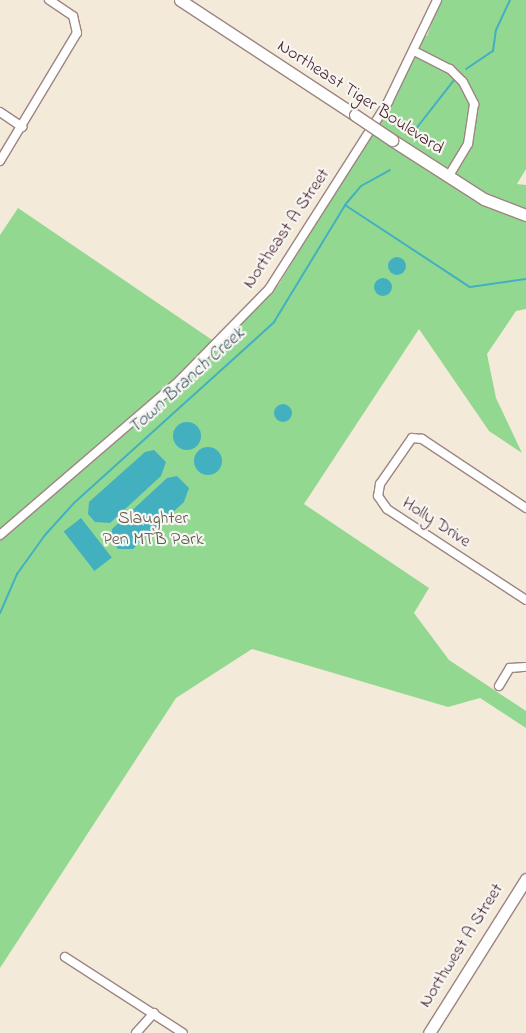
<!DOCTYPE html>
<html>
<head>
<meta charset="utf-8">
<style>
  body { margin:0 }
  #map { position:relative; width:526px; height:1033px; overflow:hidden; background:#f3ead9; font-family:"Indie Flower",sans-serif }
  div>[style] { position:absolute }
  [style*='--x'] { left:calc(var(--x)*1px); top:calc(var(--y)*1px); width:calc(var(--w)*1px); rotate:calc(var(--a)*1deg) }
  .green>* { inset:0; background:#93d891 }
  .water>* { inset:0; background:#43b0c0; transform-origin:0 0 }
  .round { border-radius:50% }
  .stream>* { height:2px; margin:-1px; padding:0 1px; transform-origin:1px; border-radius:1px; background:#43b0c0 }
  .roads { filter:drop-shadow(1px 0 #9e8482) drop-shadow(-1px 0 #9e8482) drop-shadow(0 1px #9e8482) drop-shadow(0 -1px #9e8482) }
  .street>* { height:8px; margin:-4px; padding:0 4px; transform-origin:4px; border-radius:4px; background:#fff }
  .secondary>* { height:11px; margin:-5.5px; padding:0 5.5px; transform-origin:5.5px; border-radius:5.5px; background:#fff }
  .bridges { filter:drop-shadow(1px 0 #9e8482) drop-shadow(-1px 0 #9e8482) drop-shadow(0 1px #9e8482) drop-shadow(0 -1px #9e8482) }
  .secondary-bridge>* { height:11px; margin:-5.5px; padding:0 5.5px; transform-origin:5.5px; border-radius:5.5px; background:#fff }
  span { translate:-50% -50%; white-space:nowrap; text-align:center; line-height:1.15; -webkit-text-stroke:4.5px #f6f6f2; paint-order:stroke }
  .street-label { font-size:18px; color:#4a1f2b }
  .park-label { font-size:18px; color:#60564a }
  .water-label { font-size:19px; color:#475967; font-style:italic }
</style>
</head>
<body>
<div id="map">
  <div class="green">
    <div style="clip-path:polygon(440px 0,526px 0,526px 169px,517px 184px,526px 185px,526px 309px,516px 311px,487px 354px,496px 398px,522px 453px,489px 431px,419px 329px,304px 504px,429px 588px,414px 613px,449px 660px,526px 711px,526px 728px,480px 698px,448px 707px,252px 649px,176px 698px,0 968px,0 235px,18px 208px,221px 346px,279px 284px,363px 146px,420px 33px,427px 36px)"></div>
  </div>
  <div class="water">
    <div class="round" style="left:388px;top:257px;width:18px;height:18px"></div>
    <div class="round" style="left:374px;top:278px;width:18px;height:18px"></div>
    <div class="round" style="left:274px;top:404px;width:18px;height:18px"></div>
    <div class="round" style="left:173px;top:422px;width:28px;height:28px"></div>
    <div class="round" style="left:194px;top:447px;width:28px;height:28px"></div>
    <div style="clip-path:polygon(154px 450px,166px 462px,161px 476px,110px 523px,95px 522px,88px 514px,89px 502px,145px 452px)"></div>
    <div style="clip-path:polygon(177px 476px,189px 488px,184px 502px,133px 549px,118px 549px,111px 541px,112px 529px,167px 478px)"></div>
    <div style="left:81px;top:518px;width:50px;height:22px;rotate:52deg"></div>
  </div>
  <div class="stream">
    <div style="--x:466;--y:69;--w:32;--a:-34"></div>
    <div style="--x:493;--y:51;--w:21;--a:-82"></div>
    <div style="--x:496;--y:30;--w:33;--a:-65"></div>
    <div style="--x:415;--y:130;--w:63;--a:-52"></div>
    <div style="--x:345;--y:205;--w:149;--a:33.3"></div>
    <div style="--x:470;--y:287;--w:57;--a:-8.1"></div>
    <div style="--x:0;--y:613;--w:43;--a:-66.4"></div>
    <div style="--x:17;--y:574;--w:48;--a:-54.3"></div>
    <div style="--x:45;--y:535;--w:43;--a:-47.8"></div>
    <div style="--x:74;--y:503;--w:270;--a:-42.1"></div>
    <div style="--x:274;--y:322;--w:137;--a:-58.7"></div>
    <div style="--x:345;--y:205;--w:25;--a:-50"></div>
    <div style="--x:361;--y:186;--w:33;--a:-29"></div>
  </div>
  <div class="roads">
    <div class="street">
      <div style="--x:416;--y:52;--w:38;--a:27"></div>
      <div style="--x:450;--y:69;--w:18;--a:45"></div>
      <div style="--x:463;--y:82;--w:25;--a:63"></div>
      <div style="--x:474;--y:104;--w:40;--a:98.5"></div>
      <div style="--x:468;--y:144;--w:39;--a:121"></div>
      <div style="--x:0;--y:112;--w:27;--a:34"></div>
      <div style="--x:0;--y:161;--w:149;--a:-59"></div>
      <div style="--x:77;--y:33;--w:17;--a:-103"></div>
      <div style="--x:73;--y:16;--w:29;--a:-146"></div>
      <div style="--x:526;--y:508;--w:125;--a:-146.4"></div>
      <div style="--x:422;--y:439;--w:10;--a:-174"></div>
      <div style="--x:412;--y:438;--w:56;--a:124.8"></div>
      <div style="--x:380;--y:484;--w:12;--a:99"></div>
      <div style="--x:378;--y:496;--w:16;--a:55"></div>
      <div style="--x:387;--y:509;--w:166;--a:33.2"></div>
      <div style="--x:0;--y:535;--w:238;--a:-40.7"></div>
      <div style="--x:180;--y:380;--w:127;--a:-45.6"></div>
      <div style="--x:269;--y:289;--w:222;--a:-57.5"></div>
      <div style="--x:388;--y:102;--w:113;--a:-64.3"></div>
      <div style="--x:499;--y:686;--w:21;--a:-59"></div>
      <div style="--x:510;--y:668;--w:16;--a:-4"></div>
      <div style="--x:65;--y:957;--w:140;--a:32.8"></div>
      <div style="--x:136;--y:1033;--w:27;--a:-48"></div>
    </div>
    <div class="secondary">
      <div style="--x:180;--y:0;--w:209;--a:33.3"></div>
      <div style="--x:392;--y:140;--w:109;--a:32.7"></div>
      <div style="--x:484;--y:199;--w:45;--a:20.9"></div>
      <div style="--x:429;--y:1033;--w:182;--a:-57.8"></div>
    </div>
  </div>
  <div class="bridges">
    <div class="secondary-bridge">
      <div style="--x:355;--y:115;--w:45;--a:34"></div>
    </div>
  </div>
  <div class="street-label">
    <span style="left:360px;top:98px;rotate:33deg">Northeast Tiger Boulevard</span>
    <span style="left:287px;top:229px;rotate:-56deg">Northeast A Street</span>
    <span style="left:436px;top:523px;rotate:33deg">Holly Drive</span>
    <span style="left:462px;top:946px;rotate:-58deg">Northwest A Street</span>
  </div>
  <div class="park-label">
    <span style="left:153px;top:530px">Slaughter<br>Pen MTB Park</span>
  </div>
  <div class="water-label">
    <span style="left:187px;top:381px;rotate:-42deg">Town Branch Creek</span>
  </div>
</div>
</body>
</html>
